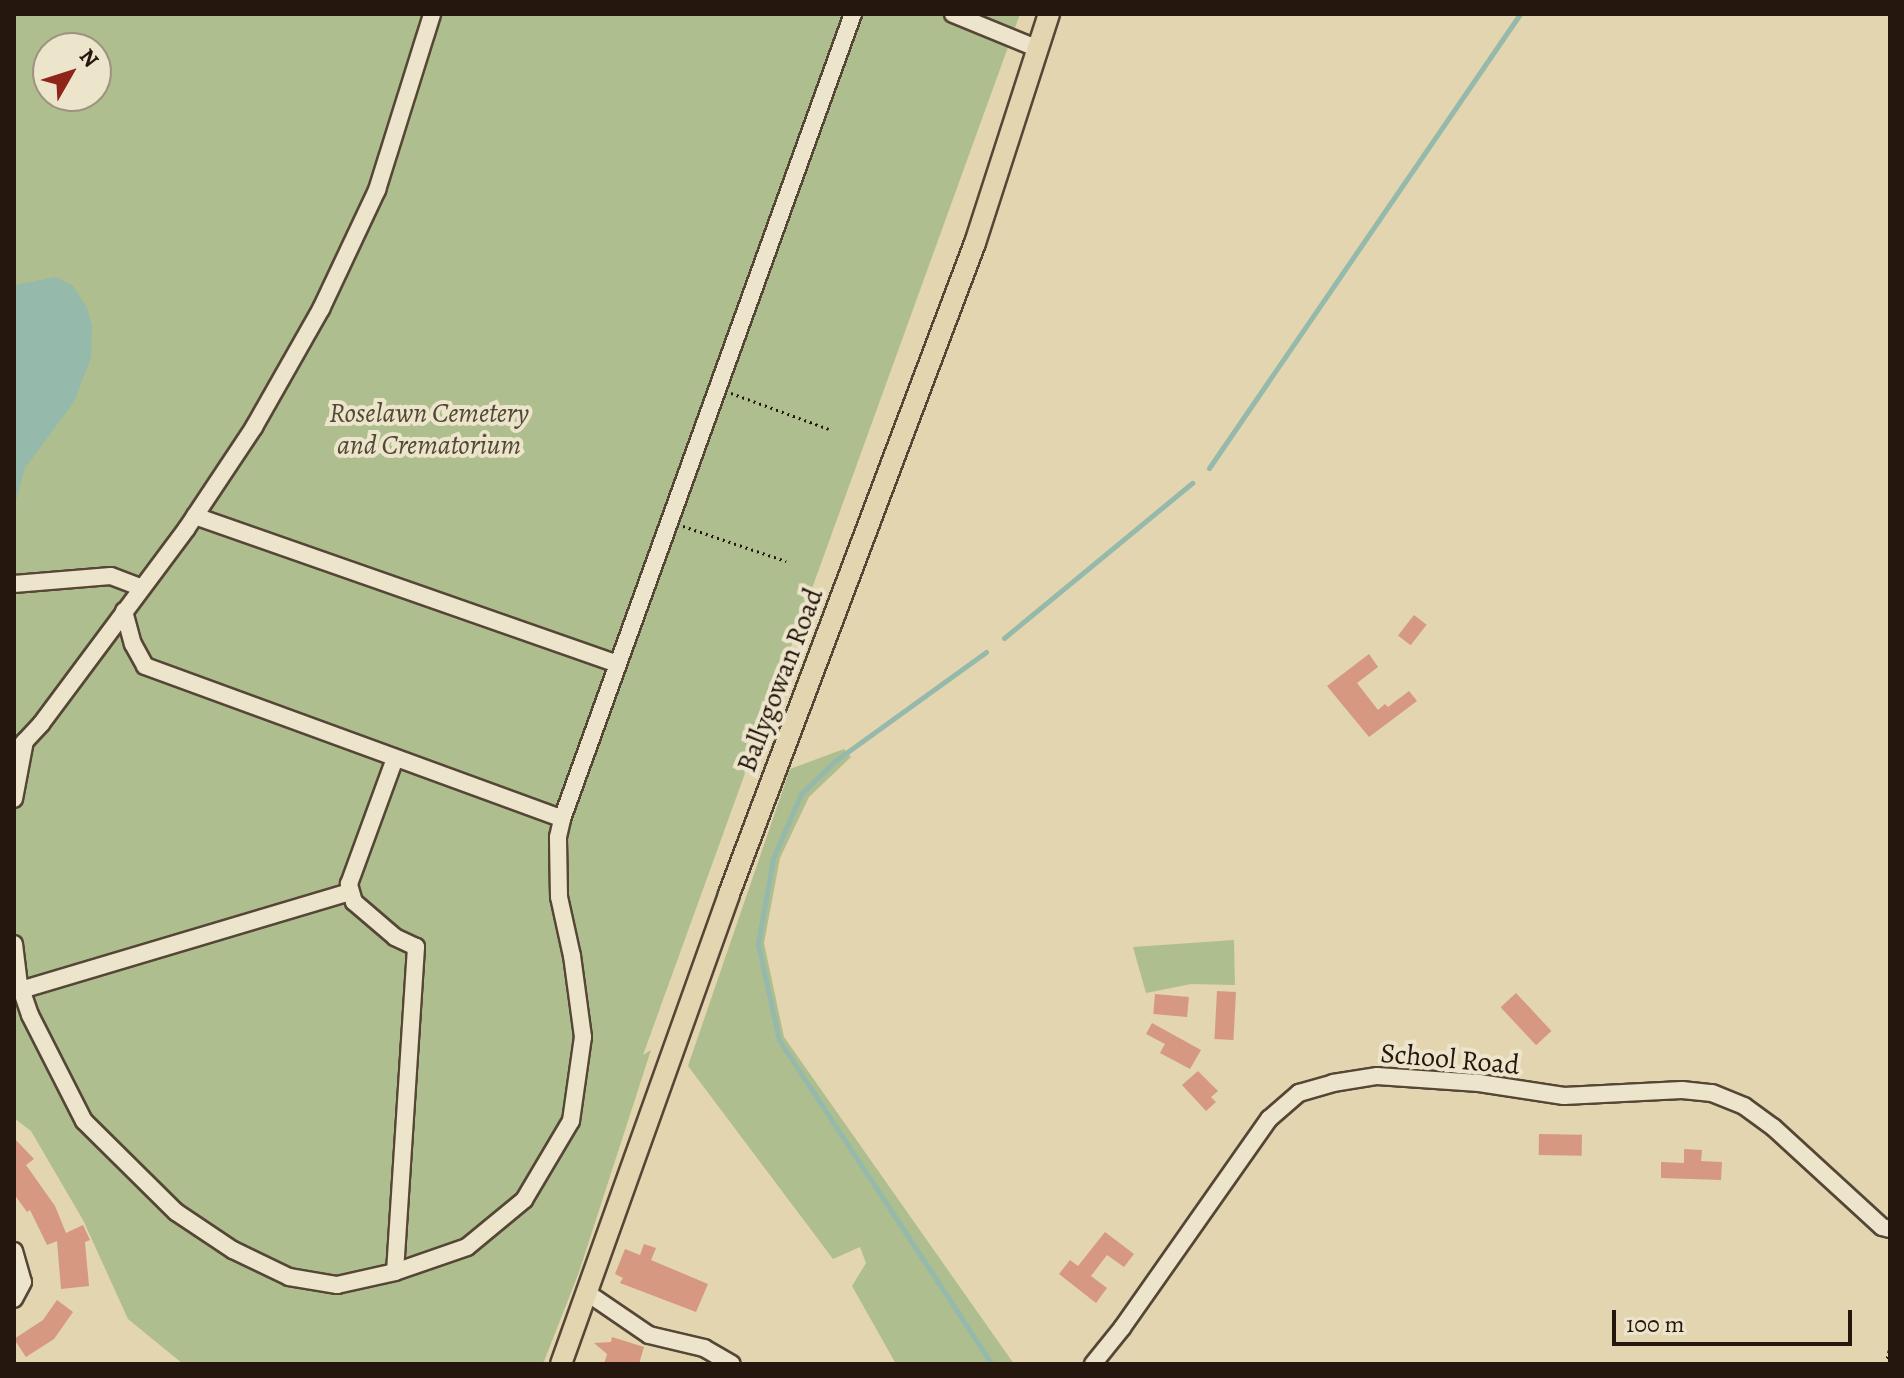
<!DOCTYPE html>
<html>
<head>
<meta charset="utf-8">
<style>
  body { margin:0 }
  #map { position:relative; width:1904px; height:1378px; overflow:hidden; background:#e2d5af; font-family:Alegreya,serif }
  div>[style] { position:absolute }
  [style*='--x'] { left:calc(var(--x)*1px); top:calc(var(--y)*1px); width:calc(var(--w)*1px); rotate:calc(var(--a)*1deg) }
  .green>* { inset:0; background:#aebe8f }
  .water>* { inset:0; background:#95b9aa }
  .stream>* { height:5px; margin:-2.5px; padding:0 2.5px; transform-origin:2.5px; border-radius:2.5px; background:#95b9aa }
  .building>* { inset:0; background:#d69880; transform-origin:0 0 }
  .path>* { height:3px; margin-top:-1.5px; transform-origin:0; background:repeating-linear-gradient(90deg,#26170e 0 2px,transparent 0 6px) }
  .roads { filter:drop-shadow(2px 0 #554636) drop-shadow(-2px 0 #554636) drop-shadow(0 2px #554636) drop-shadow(0 -2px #554636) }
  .minor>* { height:16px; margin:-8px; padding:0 8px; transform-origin:8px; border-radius:8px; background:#ece4cb }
  .major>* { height:20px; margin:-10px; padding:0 10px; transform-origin:10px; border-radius:10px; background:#e2d5af }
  span { translate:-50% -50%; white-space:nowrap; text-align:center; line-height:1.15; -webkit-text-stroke:8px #ece4cb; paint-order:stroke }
  .park-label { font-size:28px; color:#4f4935; font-style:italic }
  .street-label { font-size:28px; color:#26170e }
  .frame { position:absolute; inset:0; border:16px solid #26170e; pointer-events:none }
  .north { position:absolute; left:32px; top:32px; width:80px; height:80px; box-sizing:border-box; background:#ece4cb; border:2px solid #9d927f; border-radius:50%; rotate:51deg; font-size:22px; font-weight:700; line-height:32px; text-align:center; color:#26170e }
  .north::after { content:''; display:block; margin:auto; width:28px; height:36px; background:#8f2418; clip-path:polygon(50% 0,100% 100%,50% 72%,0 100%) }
  .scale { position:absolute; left:1612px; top:1310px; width:240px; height:36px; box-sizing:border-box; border:4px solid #26170e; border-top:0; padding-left:10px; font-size:24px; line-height:28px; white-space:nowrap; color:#26170e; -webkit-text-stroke:6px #ece4cb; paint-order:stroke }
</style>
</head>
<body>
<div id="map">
  <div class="green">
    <div style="clip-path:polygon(evenodd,14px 14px,1020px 14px,643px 1055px,651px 1050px,579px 1272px,543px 1364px,183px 1364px,128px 1319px,83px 1220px,31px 1131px,14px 1118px,14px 14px,48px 48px,96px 48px,96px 96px,48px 96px,48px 48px)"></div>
    <div style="clip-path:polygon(844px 749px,851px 757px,809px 797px,780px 858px,764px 943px,784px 1037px,1014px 1364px,896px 1364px,852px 1286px,866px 1263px,860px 1247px,833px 1259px,688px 1066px,790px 769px)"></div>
    <div style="clip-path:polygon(1234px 940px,1235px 985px,1191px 984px,1146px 993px,1133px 947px)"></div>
  </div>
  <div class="water">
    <div style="clip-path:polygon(56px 277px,73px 286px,87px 308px,92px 325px,91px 358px,74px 402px,25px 468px,14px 509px,14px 285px)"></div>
  </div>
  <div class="stream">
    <div style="--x:1209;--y:468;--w:550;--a:-55.59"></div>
    <div style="--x:1004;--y:638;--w:244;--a:-39.5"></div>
    <div style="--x:986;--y:652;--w:185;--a:144.2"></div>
    <div style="--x:836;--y:760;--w:49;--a:135.8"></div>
    <div style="--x:801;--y:794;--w:70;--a:113.6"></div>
    <div style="--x:773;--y:858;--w:87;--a:99.9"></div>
    <div style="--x:758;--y:944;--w:98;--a:77.7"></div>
    <div style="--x:779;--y:1040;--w:388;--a:56.7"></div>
  </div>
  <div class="building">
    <div style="left:1414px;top:615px;width:16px;height:26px;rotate:38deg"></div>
    <div style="clip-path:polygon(1369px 654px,1378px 667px,1357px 683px,1378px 710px,1385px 704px,1388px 707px,1409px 691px,1417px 701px,1369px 737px,1327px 686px)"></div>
    <div style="left:1217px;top:991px;width:19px;height:48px;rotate:3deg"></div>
    <div style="left:1516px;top:993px;width:52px;height:21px;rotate:47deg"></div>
    <div style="left:1155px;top:994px;width:34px;height:20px;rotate:5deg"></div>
    <div style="clip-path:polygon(1152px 1023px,1201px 1050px,1190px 1069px,1160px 1053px,1165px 1044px,1146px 1034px)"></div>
    <div style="clip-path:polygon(1198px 1071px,1218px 1091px,1211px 1097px,1216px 1102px,1206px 1111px,1182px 1085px)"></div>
    <div style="left:1539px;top:1134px;width:43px;height:21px;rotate:1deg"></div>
    <div style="clip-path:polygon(14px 1138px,34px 1159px,26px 1165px,55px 1206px,66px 1233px,83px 1225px,90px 1240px,85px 1242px,89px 1286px,61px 1289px,57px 1241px,47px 1245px,30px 1210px,27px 1212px,14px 1194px)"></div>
    <div style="clip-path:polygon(1684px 1149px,1702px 1150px,1701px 1161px,1722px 1162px,1721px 1180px,1661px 1178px,1661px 1162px,1684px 1163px)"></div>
    <div style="clip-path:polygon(1105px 1232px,1134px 1254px,1124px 1267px,1107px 1255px,1091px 1276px,1107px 1288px,1096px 1303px,1059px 1274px,1070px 1260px,1078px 1266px)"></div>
    <div style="clip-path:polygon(644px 1244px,656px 1248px,651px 1260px,708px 1284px,696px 1312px,620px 1283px,623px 1278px,615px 1274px,625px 1249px,640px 1255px)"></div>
    <div style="clip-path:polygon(57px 1300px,73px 1312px,54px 1339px,26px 1357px,14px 1339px,43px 1320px)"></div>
    <div style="clip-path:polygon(612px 1337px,644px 1347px,639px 1364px,604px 1364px,607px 1354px,594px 1343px,611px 1342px)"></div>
  </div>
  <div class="path">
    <div style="--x:731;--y:393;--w:104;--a:20.2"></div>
    <div style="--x:683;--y:526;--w:109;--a:18.8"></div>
    <div style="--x:1886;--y:1364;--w:18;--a:-77"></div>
  </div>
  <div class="roads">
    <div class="minor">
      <div style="--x:953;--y:14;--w:90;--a:22.3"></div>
      <div style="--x:195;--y:516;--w:447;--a:19.3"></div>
      <div style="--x:14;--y:584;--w:97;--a:-4.7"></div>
      <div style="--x:111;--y:576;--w:33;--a:21"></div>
      <div style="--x:124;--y:611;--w:34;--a:75"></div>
      <div style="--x:133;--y:644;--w:25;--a:61"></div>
      <div style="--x:145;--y:666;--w:444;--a:20.1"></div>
      <div style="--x:14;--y:753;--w:40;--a:-47"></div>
      <div style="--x:41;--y:724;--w:244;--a:-53.3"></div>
      <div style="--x:187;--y:528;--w:121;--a:-56.4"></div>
      <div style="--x:254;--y:427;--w:136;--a:-60.4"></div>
      <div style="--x:321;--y:309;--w:132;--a:-64.8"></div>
      <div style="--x:377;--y:190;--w:184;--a:-72.6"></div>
      <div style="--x:14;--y:799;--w:59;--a:-79.3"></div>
      <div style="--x:14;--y:944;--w:39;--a:83"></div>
      <div style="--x:19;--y:983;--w:34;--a:71"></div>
      <div style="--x:30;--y:1015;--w:119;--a:63"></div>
      <div style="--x:84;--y:1121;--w:129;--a:44.7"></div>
      <div style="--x:176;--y:1212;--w:69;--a:33.7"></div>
      <div style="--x:233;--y:1250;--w:62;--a:25.7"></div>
      <div style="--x:289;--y:1277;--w:49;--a:9.5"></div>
      <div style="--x:337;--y:1285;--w:59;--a:-12.6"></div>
      <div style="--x:395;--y:1272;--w:76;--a:-19.1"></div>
      <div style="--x:467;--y:1247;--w:74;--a:-39.5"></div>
      <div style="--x:524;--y:1200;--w:92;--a:-59.3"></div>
      <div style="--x:571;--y:1121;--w:85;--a:-81.9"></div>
      <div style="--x:583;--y:1037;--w:82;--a:-97.7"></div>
      <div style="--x:572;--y:956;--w:60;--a:-102.4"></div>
      <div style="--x:559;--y:897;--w:60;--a:-91"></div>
      <div style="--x:558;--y:837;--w:18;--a:-77"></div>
      <div style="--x:562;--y:819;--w:856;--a:-70.13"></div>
      <div style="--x:21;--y:990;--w:342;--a:-16.6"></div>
      <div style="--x:14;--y:1251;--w:32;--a:74"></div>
      <div style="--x:23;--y:1282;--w:19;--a:118"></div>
      <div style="--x:395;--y:1272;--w:326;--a:-86.3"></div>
      <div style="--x:416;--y:947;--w:23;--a:-155"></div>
      <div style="--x:395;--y:937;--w:54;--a:-139.5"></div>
      <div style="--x:354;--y:902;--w:19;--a:-106"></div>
      <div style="--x:349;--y:884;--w:134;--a:-69.9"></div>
      <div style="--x:586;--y:1292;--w:76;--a:34.3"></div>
      <div style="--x:649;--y:1335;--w:57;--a:13.3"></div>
      <div style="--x:704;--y:1348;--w:32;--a:30"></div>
      <div style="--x:1093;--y:1364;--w:46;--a:-51.1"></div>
      <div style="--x:1122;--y:1328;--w:256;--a:-54.9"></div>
      <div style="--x:1269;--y:1119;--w:40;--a:-41"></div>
      <div style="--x:1299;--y:1093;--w:35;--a:-16"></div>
      <div style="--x:1333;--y:1083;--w:45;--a:-9"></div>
      <div style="--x:1377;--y:1076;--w:102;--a:3.9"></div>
      <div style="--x:1479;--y:1083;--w:86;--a:8.7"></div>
      <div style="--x:1564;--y:1096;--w:118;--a:-2.9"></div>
      <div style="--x:1682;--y:1090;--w:30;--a:6"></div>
      <div style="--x:1712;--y:1093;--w:35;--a:22"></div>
      <div style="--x:1744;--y:1106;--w:36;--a:36"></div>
      <div style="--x:1773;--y:1127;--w:148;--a:42.5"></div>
      <div style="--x:1882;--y:1227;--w:8;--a:14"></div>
    </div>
    <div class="major">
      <div style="--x:561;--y:1364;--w:499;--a:-70.3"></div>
      <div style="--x:729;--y:894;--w:696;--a:-69.3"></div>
      <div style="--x:975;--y:243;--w:241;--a:-72.1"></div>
    </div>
  </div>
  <div class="park-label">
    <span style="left:429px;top:429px">Roselawn Cemetery<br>and Crematorium</span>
  </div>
  <div class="street-label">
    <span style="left:780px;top:680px;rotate:-69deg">Ballygowan Road</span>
    <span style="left:1450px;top:1059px;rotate:5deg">School Road</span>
  </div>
  <div class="frame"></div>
  <div class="north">N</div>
  <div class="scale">100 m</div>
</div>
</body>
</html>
